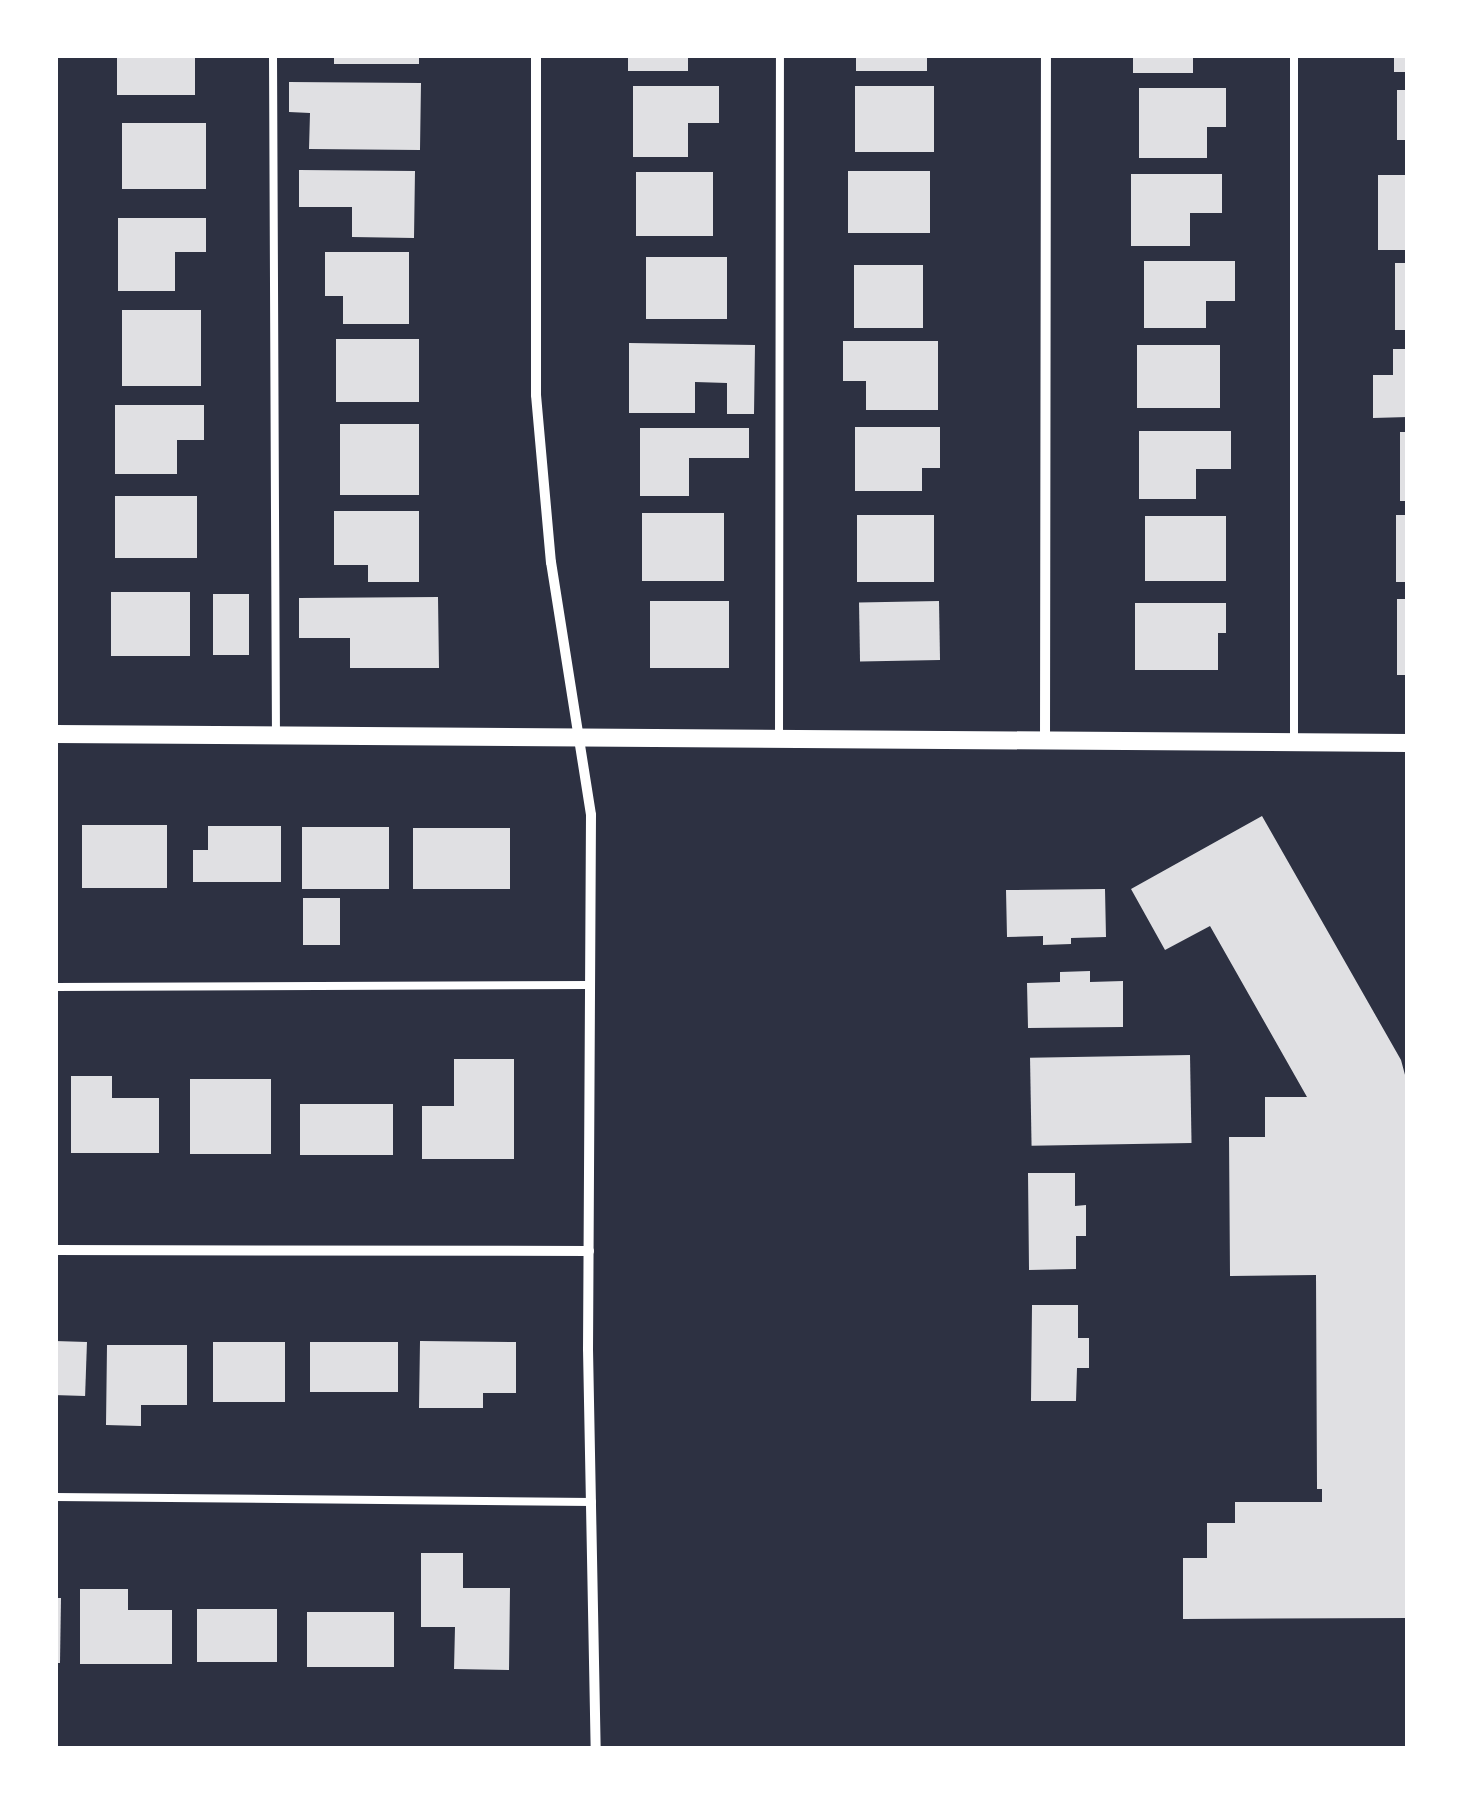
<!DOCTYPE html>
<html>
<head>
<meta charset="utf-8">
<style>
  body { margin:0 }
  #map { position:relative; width:1463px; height:1804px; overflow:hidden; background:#2d3142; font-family:"Space Grotesk",sans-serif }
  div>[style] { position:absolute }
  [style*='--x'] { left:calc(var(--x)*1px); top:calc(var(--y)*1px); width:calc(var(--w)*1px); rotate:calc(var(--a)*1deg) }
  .building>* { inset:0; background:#e0e0e3; transform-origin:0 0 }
  .service>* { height:8px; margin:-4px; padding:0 4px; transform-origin:4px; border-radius:4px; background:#fff }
  .minor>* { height:10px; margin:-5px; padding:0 5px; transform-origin:5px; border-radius:5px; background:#fff }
  .tertiary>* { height:18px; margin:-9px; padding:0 9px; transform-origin:9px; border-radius:9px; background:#fff }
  span { translate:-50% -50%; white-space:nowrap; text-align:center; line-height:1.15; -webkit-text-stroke:8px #fff; paint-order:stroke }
  .frame { position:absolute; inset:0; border:58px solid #fff; pointer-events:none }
</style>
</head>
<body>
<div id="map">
  <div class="building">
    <div style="left:117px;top:55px;width:78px;height:40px"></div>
    <div style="left:334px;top:55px;width:85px;height:9px"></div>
    <div style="left:628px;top:55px;width:60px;height:16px"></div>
    <div style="left:856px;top:55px;width:71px;height:16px"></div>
    <div style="left:1133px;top:55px;width:60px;height:18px"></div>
    <div style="left:1394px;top:55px;width:14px;height:17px"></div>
    <div style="clip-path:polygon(289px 82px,421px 83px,420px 150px,309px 149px,310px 113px,289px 112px)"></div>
    <div style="clip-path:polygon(633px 86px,719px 86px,719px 123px,688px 123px,688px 157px,633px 157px)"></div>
    <div style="left:855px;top:86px;width:79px;height:66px"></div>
    <div style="clip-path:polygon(1139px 88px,1226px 88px,1226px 127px,1207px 127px,1207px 158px,1139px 158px)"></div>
    <div style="left:1397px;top:90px;width:11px;height:50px"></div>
    <div style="left:122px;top:123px;width:84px;height:66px"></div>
    <div style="clip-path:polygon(299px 170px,415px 171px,414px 238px,352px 237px,352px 207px,299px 207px)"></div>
    <div style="left:848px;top:171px;width:82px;height:62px"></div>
    <div style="left:636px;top:172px;width:77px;height:64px"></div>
    <div style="clip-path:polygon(1131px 174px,1222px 174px,1222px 213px,1190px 213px,1190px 246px,1131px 246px)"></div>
    <div style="left:1378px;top:175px;width:30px;height:75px"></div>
    <div style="clip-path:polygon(118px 218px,206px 218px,206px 252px,175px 252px,175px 291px,118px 291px)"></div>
    <div style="clip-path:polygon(325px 252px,409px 252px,409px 324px,343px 324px,343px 296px,325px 296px)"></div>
    <div style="left:646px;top:257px;width:81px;height:62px"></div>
    <div style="clip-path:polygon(1144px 261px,1235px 261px,1235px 301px,1206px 301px,1206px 328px,1144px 328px)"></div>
    <div style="left:1395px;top:263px;width:13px;height:67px"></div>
    <div style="left:854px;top:265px;width:69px;height:63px"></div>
    <div style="left:122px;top:310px;width:79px;height:76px"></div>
    <div style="left:336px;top:339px;width:83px;height:63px"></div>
    <div style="clip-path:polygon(843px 341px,938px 341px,938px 410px,866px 410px,866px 381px,843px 381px)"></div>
    <div style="clip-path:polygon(629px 343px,755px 345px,754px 414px,727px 414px,727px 383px,695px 382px,695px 413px,629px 413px)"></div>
    <div style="left:1137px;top:345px;width:83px;height:63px"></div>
    <div style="clip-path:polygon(1393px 349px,1408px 349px,1408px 417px,1373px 418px,1373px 375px,1393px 375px)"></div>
    <div style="clip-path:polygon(115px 405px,204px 405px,204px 440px,177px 440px,177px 474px,115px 474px)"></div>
    <div style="left:340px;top:424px;width:79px;height:71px"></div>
    <div style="clip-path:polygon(855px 427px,940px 427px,940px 468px,922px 468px,922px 491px,855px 491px)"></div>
    <div style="clip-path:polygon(640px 428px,749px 428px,749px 458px,689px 458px,689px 496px,640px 496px)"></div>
    <div style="clip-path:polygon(1139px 431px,1231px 431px,1231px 469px,1196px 469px,1196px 499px,1139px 499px)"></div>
    <div style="left:1400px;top:432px;width:8px;height:69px"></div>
    <div style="left:115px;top:496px;width:82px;height:62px"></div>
    <div style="clip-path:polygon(334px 511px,419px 511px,419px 582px,368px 582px,368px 565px,334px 565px)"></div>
    <div style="left:642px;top:513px;width:82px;height:68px"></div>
    <div style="left:857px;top:515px;width:77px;height:67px"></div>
    <div style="left:1396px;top:515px;width:12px;height:67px"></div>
    <div style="left:1145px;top:516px;width:81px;height:65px"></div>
    <div style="left:111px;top:592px;width:79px;height:64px"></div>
    <div style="left:213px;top:594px;width:36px;height:61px"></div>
    <div style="clip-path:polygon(438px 597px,439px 668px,350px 668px,350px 638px,299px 638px,299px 598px)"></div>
    <div style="left:1397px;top:599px;width:11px;height:76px"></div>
    <div style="left:650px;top:601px;width:79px;height:67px"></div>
    <div style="left:939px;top:601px;width:59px;height:80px;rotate:89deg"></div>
    <div style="clip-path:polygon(1135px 603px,1226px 603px,1226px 633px,1218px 633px,1218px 670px,1135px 670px)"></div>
    <div style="clip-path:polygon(1262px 816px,1401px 1060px,1408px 1086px,1408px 1618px,1183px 1619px,1183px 1558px,1207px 1558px,1207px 1523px,1235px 1523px,1235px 1502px,1322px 1502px,1322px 1489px,1317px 1489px,1316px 1275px,1230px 1276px,1229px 1137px,1265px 1137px,1265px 1097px,1307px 1097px,1210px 926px,1165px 950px,1131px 889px)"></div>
    <div style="left:82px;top:825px;width:85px;height:63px"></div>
    <div style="clip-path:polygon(208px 826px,281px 826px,281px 882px,193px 882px,193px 850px,208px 850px)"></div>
    <div style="left:302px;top:827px;width:87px;height:62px"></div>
    <div style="left:413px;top:828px;width:97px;height:61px"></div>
    <div style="clip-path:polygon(1105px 889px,1106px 937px,1071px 938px,1071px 944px,1043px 945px,1043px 936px,1007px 937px,1006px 890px)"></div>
    <div style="left:303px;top:898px;width:37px;height:47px"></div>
    <div style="clip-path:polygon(1090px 971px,1090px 982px,1123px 981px,1123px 1027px,1028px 1028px,1027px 983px,1060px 982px,1060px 972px)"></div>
    <div style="left:1190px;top:1055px;width:88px;height:160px;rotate:89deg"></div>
    <div style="clip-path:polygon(454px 1059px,514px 1059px,514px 1159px,422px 1159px,422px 1106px,454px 1106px)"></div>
    <div style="clip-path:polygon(71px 1076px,112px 1076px,112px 1098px,159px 1098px,159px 1153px,71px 1153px)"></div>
    <div style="left:190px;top:1079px;width:81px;height:75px"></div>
    <div style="left:300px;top:1104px;width:93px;height:51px"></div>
    <div style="clip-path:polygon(1028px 1173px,1075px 1173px,1075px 1206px,1086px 1205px,1086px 1236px,1076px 1236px,1076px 1269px,1029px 1270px)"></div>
    <div style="clip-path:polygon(1032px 1305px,1078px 1305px,1078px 1338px,1089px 1338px,1089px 1368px,1077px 1368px,1076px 1401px,1031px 1401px)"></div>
    <div style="left:55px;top:1341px;width:32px;height:54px;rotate:2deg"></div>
    <div style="clip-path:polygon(420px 1341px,516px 1342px,516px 1393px,483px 1393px,483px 1408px,419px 1408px)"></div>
    <div style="left:213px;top:1342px;width:72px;height:60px"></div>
    <div style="left:310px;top:1342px;width:88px;height:50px"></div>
    <div style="clip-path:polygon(107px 1345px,187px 1345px,187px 1405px,141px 1405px,141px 1426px,106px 1425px)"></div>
    <div style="clip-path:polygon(421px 1553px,463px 1553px,463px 1588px,510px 1588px,509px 1670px,454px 1669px,455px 1627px,421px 1627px)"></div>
    <div style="clip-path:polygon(80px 1589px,128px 1589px,128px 1610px,172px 1610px,172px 1664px,80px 1664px)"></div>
    <div style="clip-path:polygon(55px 1598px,61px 1598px,60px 1663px,55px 1663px)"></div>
    <div style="left:197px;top:1609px;width:80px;height:53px"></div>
    <div style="left:307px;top:1612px;width:87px;height:55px"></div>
  </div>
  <div class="service">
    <div style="--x:273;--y:55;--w:680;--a:89.75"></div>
    <div style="--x:1294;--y:55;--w:688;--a:90"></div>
    <div style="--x:779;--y:740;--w:685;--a:-89.92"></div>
    <div style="--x:55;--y:987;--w:535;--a:-0.21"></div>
    <div style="--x:55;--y:1497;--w:537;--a:0.53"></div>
  </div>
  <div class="minor">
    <div style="--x:536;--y:55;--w:340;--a:90"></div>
    <div style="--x:536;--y:395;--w:168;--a:84.9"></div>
    <div style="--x:551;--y:562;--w:256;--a:81"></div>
    <div style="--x:591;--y:815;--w:534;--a:90.32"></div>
    <div style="--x:588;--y:1349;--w:400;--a:88.9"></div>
    <div style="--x:1045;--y:742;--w:687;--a:-89.92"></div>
    <div style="--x:55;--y:1250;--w:534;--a:0.11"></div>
  </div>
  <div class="tertiary">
    <div style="--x:55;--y:734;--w:1353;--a:0.38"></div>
  </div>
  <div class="frame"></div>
</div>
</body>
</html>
